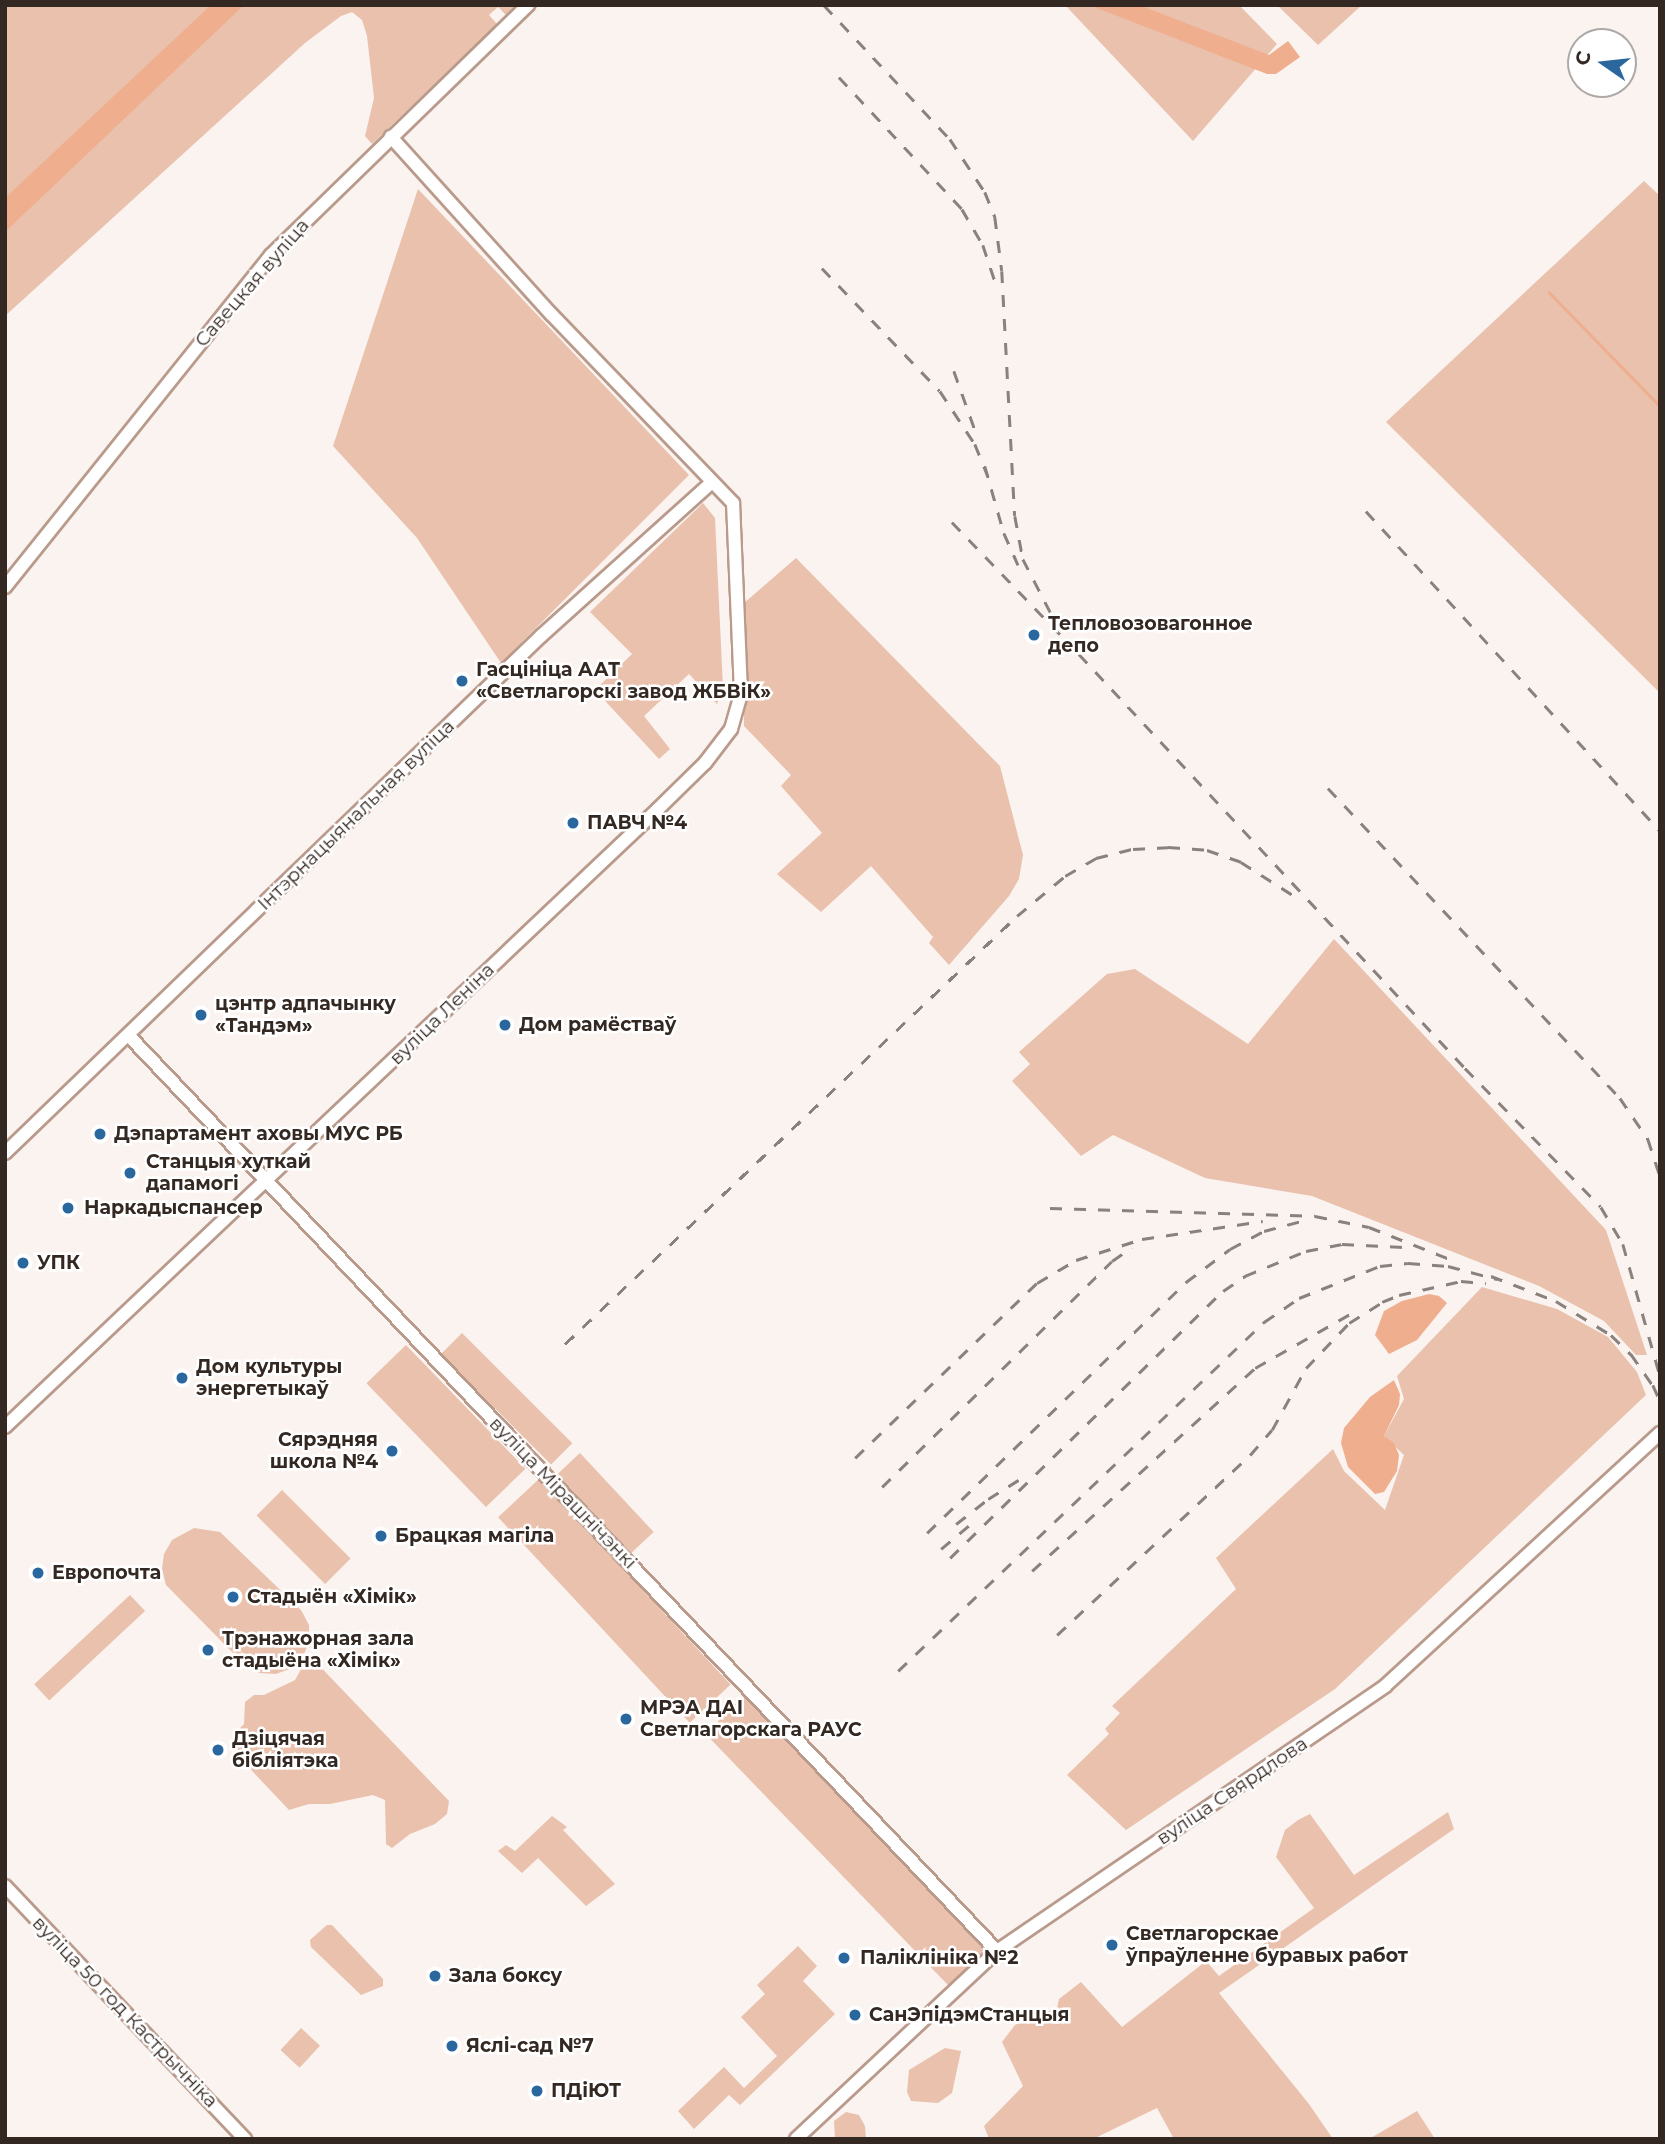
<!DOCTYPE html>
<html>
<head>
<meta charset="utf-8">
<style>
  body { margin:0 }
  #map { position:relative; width:1665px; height:2144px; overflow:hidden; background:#faf3f0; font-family:Montserrat,sans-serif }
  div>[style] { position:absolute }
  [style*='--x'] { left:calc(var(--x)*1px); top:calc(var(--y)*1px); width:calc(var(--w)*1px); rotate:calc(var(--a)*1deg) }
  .green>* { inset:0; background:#e9c1ad; transform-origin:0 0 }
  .water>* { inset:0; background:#efae8d }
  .stream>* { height:2.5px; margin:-1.25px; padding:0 1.25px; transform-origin:1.25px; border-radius:1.25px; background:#efae8d }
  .roads { filter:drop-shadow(2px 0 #b99a8b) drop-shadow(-2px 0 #b99a8b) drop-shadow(0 2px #b99a8b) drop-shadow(0 -2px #b99a8b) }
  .secondary>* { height:12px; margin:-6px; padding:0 6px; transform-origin:6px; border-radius:6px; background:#fff }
  .rail>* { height:2.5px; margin-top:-1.25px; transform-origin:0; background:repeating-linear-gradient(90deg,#8b817c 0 12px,transparent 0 24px) }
  .dots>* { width:19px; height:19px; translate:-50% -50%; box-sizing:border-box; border:4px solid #fff; border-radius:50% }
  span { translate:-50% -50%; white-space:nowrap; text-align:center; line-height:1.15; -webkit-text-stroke:5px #fff; paint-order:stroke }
  .street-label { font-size:19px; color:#342822 }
  .poi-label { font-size:19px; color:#342822; font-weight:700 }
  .left { translate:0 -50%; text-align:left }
  .right { translate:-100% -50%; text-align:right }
  .frame { position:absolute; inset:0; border:7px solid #342822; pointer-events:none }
  .north { position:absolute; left:1567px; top:28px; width:70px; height:70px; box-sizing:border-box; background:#fff; border:2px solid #aea9a7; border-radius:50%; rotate:284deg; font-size:19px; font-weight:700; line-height:28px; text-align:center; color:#342822 }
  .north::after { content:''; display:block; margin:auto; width:24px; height:32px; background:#2a679e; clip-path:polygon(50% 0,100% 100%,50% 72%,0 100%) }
</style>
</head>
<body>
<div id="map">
  <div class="green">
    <div style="clip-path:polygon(5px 5px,515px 5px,506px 15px,498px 7px,489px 15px,497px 24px,372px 144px,365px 136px,374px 98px,367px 36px,362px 20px,352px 12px,341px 16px,305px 43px,5px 316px)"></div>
    <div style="clip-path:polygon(1065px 5px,1239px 5px,1277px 44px,1193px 141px)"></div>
    <div style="clip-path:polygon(1277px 5px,1362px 5px,1318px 45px)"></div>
    <div style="clip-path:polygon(1644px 181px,1660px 196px,1660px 693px,1386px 422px)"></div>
    <div style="clip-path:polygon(418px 189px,689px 475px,501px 663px,417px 538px,333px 446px)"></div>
    <div style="clip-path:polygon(703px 503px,715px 518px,723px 688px,717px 704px,689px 674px,644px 716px,670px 749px,659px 759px,595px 690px,632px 654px,590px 612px)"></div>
    <div style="clip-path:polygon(796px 558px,1000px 766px,1023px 855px,1019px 879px,1009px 896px,949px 965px,929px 943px,933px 937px,871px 866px,821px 912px,777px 874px,822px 833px,781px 786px,791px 775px,744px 726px,744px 603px)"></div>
    <div style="clip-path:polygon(1334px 939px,1606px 1230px,1647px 1355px,1636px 1355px,1604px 1321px,1539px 1286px,1312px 1196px,1205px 1178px,1113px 1135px,1081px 1156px,1012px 1081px,1030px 1064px,1019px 1052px,1107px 974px,1135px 969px,1248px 1044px)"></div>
    <div style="clip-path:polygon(1482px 1287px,1557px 1309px,1608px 1337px,1637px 1372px,1646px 1395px,1335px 1689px,1126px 1830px,1067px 1775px,1109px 1734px,1105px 1729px,1120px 1713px,1112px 1706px,1236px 1589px,1216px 1558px,1333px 1449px,1344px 1471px,1385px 1510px,1404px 1455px,1384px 1436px,1404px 1399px,1397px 1376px)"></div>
    <div style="left:462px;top:1333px;width:156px;height:30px;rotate:45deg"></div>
    <div style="left:406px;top:1345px;width:172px;height:55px;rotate:46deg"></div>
    <div style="left:580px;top:1453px;width:108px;height:34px;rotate:47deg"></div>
    <div style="left:539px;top:1479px;width:281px;height:56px;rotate:47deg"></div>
    <div style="left:282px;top:1490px;width:97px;height:36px;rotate:45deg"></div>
    <div style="clip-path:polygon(194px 1528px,220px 1532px,301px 1610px,309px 1625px,309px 1641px,303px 1657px,292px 1668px,276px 1674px,260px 1673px,245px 1665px,166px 1585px,162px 1569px,164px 1554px,172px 1540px)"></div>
    <div style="left:130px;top:1595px;width:22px;height:131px;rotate:47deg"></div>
    <div style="clip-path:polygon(309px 1655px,449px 1801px,447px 1814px,435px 1824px,410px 1834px,392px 1848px,386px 1844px,385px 1800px,373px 1795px,330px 1804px,309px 1804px,289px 1810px,238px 1756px,236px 1732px,244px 1724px,245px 1702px,254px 1695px,264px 1695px,295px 1680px)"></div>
    <div style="left:744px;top:1696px;width:353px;height:54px;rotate:46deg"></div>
    <div style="clip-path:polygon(1448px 1812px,1454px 1829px,1219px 1993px,1309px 2104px,1333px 2139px,1174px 2139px,1157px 2108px,1093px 2139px,989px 2139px,984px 2126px,1023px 2086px,1002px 2042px,1015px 2025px,1057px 2008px,1059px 1999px,1081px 1982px,1122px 2027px,1206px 1961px,1219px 1976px,1314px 1908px,1276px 1857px,1285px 1830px,1298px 1820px,1310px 1814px,1354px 1875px)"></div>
    <div style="clip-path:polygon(552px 1816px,567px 1827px,563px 1830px,615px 1884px,586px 1906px,538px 1858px,522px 1873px,498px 1851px,506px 1845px,515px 1851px)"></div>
    <div style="clip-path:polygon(327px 1925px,332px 1925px,383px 1979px,383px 1986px,361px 1995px,311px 1947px,310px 1940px)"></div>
    <div style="clip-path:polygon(798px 1946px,817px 1966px,803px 1981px,835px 2014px,740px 2105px,729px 2095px,694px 2129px,678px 2111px,724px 2067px,744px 2088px,777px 2056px,741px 2017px,765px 1994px,757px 1985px)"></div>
    <div style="left:301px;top:2028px;width:26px;height:30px;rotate:43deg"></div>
    <div style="clip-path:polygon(945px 2048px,961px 2051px,952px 2093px,938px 2103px,911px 2101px,907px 2092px,909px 2070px)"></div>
    <div style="clip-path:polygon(1417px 2111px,1435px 2139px,1369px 2139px)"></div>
    <div style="clip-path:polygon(846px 2112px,859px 2115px,865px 2126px,866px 2139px,835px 2139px,834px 2121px)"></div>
  </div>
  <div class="water">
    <div style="clip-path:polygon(211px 5px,244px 5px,5px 232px,5px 198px)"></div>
    <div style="clip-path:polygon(1089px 5px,1139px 5px,1269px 55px,1288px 41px,1300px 57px,1276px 74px,1267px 74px)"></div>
    <div style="clip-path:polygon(1429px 1294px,1439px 1296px,1447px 1303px,1417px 1340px,1389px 1354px,1375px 1335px,1384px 1311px,1402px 1301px)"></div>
    <div style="clip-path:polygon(1394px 1380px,1400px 1394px,1399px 1405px,1384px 1436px,1394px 1443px,1399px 1455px,1397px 1471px,1384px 1492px,1375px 1494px,1348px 1467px,1341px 1443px,1344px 1428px,1370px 1397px)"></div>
  </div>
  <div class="stream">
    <div style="--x:1549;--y:292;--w:159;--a:45.8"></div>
  </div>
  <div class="roads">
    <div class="secondary">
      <div style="--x:5;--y:587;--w:425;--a:-51.3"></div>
      <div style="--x:271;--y:255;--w:359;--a:-44.2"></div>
      <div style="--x:129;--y:1036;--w:1261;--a:46.51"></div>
      <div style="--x:5;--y:1153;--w:745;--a:-43.97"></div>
      <div style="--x:541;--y:636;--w:230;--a:-42"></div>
      <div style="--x:5;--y:1427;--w:899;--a:-43.42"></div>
      <div style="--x:658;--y:809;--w:66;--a:-44.4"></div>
      <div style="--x:705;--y:763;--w:43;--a:-52.6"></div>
      <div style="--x:731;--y:729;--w:37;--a:-74"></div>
      <div style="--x:741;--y:693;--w:190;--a:-92.4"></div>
      <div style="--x:733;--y:503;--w:262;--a:-133.9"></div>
      <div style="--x:551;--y:314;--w:239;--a:-132.1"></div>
      <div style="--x:5;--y:1886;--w:349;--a:46.5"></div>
      <div style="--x:796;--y:2139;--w:275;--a:-43.1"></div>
      <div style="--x:997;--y:1951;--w:470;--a:-34.3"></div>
      <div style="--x:1385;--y:1686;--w:374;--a:-42.6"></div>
    </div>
  </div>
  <div class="rail">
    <div style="--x:824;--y:5;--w:184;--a:46.8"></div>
    <div style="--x:950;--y:139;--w:64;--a:56.6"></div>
    <div style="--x:985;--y:192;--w:27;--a:68"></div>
    <div style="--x:995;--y:217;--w:54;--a:82.6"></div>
    <div style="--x:1002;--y:271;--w:245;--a:87"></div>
    <div style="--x:1015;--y:516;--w:44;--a:79.5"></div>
    <div style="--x:1023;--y:559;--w:65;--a:62.7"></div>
    <div style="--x:839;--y:77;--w:180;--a:47"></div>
    <div style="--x:962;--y:209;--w:42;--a:59.7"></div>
    <div style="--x:983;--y:245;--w:41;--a:71.6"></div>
    <div style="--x:822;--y:268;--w:170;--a:46.2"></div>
    <div style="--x:940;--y:391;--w:64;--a:56.6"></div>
    <div style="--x:975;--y:444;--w:35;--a:68"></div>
    <div style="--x:954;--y:371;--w:71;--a:70.3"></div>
    <div style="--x:985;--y:466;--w:70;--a:74.2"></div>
    <div style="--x:1004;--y:533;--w:35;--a:66"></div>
    <div style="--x:1366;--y:511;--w:435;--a:47.4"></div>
    <div style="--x:952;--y:522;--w:183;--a:46.1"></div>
    <div style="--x:1079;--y:654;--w:566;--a:47"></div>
    <div style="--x:1465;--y:1068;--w:194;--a:45.6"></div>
    <div style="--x:1601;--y:1207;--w:43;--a:59.3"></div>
    <div style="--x:1623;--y:1244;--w:137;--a:74.3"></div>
    <div style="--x:1328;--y:788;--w:426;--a:46.7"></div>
    <div style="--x:1620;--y:1098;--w:50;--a:55.7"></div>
    <div style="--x:1648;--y:1139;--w:40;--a:72"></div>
    <div style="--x:1050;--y:1208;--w:265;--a:1.7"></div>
    <div style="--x:1315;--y:1216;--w:55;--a:11.5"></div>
    <div style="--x:1369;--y:1227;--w:92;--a:21.6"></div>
    <div style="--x:1491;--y:1276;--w:70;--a:21"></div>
    <div style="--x:1556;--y:1301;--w:65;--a:31.7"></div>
    <div style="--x:1611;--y:1335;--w:28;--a:44"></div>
    <div style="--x:1631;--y:1354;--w:38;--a:55"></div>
    <div style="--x:1653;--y:1385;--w:17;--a:66"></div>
    <div style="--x:565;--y:1344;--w:622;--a:-43.44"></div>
    <div style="--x:1017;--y:916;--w:62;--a:-39.8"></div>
    <div style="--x:1065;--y:876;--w:36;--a:-30"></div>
    <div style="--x:1096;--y:858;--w:38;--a:-14"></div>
    <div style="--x:1133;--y:849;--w:35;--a:-3"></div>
    <div style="--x:1168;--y:847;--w:39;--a:4"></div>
    <div style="--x:1207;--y:850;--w:36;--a:19"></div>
    <div style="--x:1241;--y:862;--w:65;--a:32.5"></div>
    <div style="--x:855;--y:1458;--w:252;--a:-43.9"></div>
    <div style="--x:1037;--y:1283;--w:45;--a:-30.5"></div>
    <div style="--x:1076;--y:1260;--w:69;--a:-17.7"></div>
    <div style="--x:1142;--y:1239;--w:122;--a:-8.5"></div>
    <div style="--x:882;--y:1487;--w:322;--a:-44.5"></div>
    <div style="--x:1112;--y:1261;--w:24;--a:-35"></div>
    <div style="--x:956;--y:1524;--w:41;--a:-38"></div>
    <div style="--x:988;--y:1499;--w:36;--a:-32"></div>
    <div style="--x:927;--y:1533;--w:361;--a:-44.1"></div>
    <div style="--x:1186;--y:1282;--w:55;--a:-36.9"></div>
    <div style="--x:1230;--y:1249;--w:38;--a:-28"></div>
    <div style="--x:1264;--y:1231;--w:42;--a:-15"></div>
    <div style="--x:941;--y:1549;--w:42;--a:-40.2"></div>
    <div style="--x:950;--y:1558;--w:382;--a:-44.4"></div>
    <div style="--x:1223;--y:1291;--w:27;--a:-34"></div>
    <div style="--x:1245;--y:1276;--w:66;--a:-22.3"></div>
    <div style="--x:1306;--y:1251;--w:37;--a:-11"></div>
    <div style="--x:1342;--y:1244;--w:62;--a:2.8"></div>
    <div style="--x:1032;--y:1571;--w:302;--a:-42.3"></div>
    <div style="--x:1255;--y:1368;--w:112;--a:-29.6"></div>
    <div style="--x:1057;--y:1635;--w:264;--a:-43"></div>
    <div style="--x:1250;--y:1455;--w:33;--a:-49"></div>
    <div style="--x:1272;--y:1430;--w:71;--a:-61.3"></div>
    <div style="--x:1306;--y:1368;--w:62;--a:-46.3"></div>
    <div style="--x:1349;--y:1323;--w:39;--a:-32"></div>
    <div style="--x:1382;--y:1302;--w:18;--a:-22"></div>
    <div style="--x:1399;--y:1295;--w:64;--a:-12.7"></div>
    <div style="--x:1461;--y:1281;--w:25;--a:5"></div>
    <div style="--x:898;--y:1671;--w:506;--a:-43.64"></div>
    <div style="--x:1264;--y:1322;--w:42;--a:-34.4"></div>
    <div style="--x:1299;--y:1298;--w:87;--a:-21.6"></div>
    <div style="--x:1380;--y:1266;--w:28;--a:-6"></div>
    <div style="--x:1408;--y:1263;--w:40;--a:4.3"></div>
    <div style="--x:1448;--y:1266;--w:51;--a:14.9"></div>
  </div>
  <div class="dots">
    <div style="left:1034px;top:635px;background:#2a679e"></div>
    <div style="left:462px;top:681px;background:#2a679e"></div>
    <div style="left:573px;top:823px;background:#2a679e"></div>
    <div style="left:201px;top:1015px;background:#2a679e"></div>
    <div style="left:505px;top:1025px;background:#2a679e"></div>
    <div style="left:100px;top:1134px;background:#2a679e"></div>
    <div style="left:130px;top:1173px;background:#2a679e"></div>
    <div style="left:68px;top:1208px;background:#2a679e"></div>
    <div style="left:23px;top:1263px;background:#2a679e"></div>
    <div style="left:182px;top:1378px;background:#2a679e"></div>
    <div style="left:392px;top:1451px;background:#2a679e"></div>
    <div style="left:381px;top:1536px;background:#2a679e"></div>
    <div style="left:38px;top:1573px;background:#2a679e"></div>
    <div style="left:233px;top:1597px;background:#2a679e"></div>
    <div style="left:208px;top:1650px;background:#2a679e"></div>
    <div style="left:626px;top:1719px;background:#2a679e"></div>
    <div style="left:218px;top:1750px;background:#2a679e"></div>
    <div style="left:1112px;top:1945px;background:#2a679e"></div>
    <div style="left:844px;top:1958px;background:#2a679e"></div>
    <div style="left:435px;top:1976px;background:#2a679e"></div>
    <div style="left:855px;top:2015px;background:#2a679e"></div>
    <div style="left:452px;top:2046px;background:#2a679e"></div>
    <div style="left:537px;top:2091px;background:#2a679e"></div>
  </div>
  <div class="street-label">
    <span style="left:252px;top:283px;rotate:-49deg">Савецкая вуліца</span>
    <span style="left:356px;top:815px;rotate:-44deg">Інтэрнацыянальная вуліца</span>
    <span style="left:442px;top:1014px;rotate:-44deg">вуліца Леніна</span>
    <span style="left:563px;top:1493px;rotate:46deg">вуліца Мірашнічэнкі</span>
    <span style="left:1232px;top:1791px;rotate:-34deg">вуліца Свярдлова</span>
    <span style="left:125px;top:2012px;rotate:46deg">вуліца 50 год Кастрычніка</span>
  </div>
  <div class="poi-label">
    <span class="left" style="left:1048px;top:635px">Тепловозовагонное<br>депо</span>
    <span class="left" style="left:476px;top:681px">Гасцініца ААТ<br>«Светлагорскі завод ЖБВіК»</span>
    <span class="left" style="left:587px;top:823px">ПАВЧ №4</span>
    <span class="left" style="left:215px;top:1015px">цэнтр адпачынку<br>«Тандэм»</span>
    <span class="left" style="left:519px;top:1025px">Дом рамёстваў</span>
    <span class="left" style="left:114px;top:1134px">Дэпартамент аховы МУС РБ</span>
    <span class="left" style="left:146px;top:1173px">Станцыя хуткай<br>дапамогі</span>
    <span class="left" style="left:84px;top:1208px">Наркадыспансер</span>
    <span class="left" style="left:37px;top:1263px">УПК</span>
    <span class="left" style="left:196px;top:1378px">Дом культуры<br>энергетыкаў</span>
    <span class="right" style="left:378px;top:1451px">Сярэдняя<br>школа №4</span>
    <span class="left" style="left:395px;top:1536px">Брацкая магіла</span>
    <span class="left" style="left:52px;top:1573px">Европочта</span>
    <span class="left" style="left:247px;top:1597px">Стадыён «Хімік»</span>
    <span class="left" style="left:222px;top:1650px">Трэнажорная зала<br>стадыёна «Хімік»</span>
    <span class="left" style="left:640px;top:1719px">МРЭА ДАІ<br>Светлагорскага РАУС</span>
    <span class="left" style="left:232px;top:1750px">Дзіцячая<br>бібліятэка</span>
    <span class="left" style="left:1126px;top:1945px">Светлагорскае<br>ўпраўленне буравых работ</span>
    <span class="left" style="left:860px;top:1958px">Паліклініка №2</span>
    <span class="left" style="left:449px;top:1976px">Зала боксу</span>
    <span class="left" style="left:869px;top:2015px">СанЭпідэмСтанцыя</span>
    <span class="left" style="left:466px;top:2046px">Яслі-сад №7</span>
    <span class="left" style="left:551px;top:2091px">ПДіЮТ</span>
  </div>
  <div class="frame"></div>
  <div class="north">С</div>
</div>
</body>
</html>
